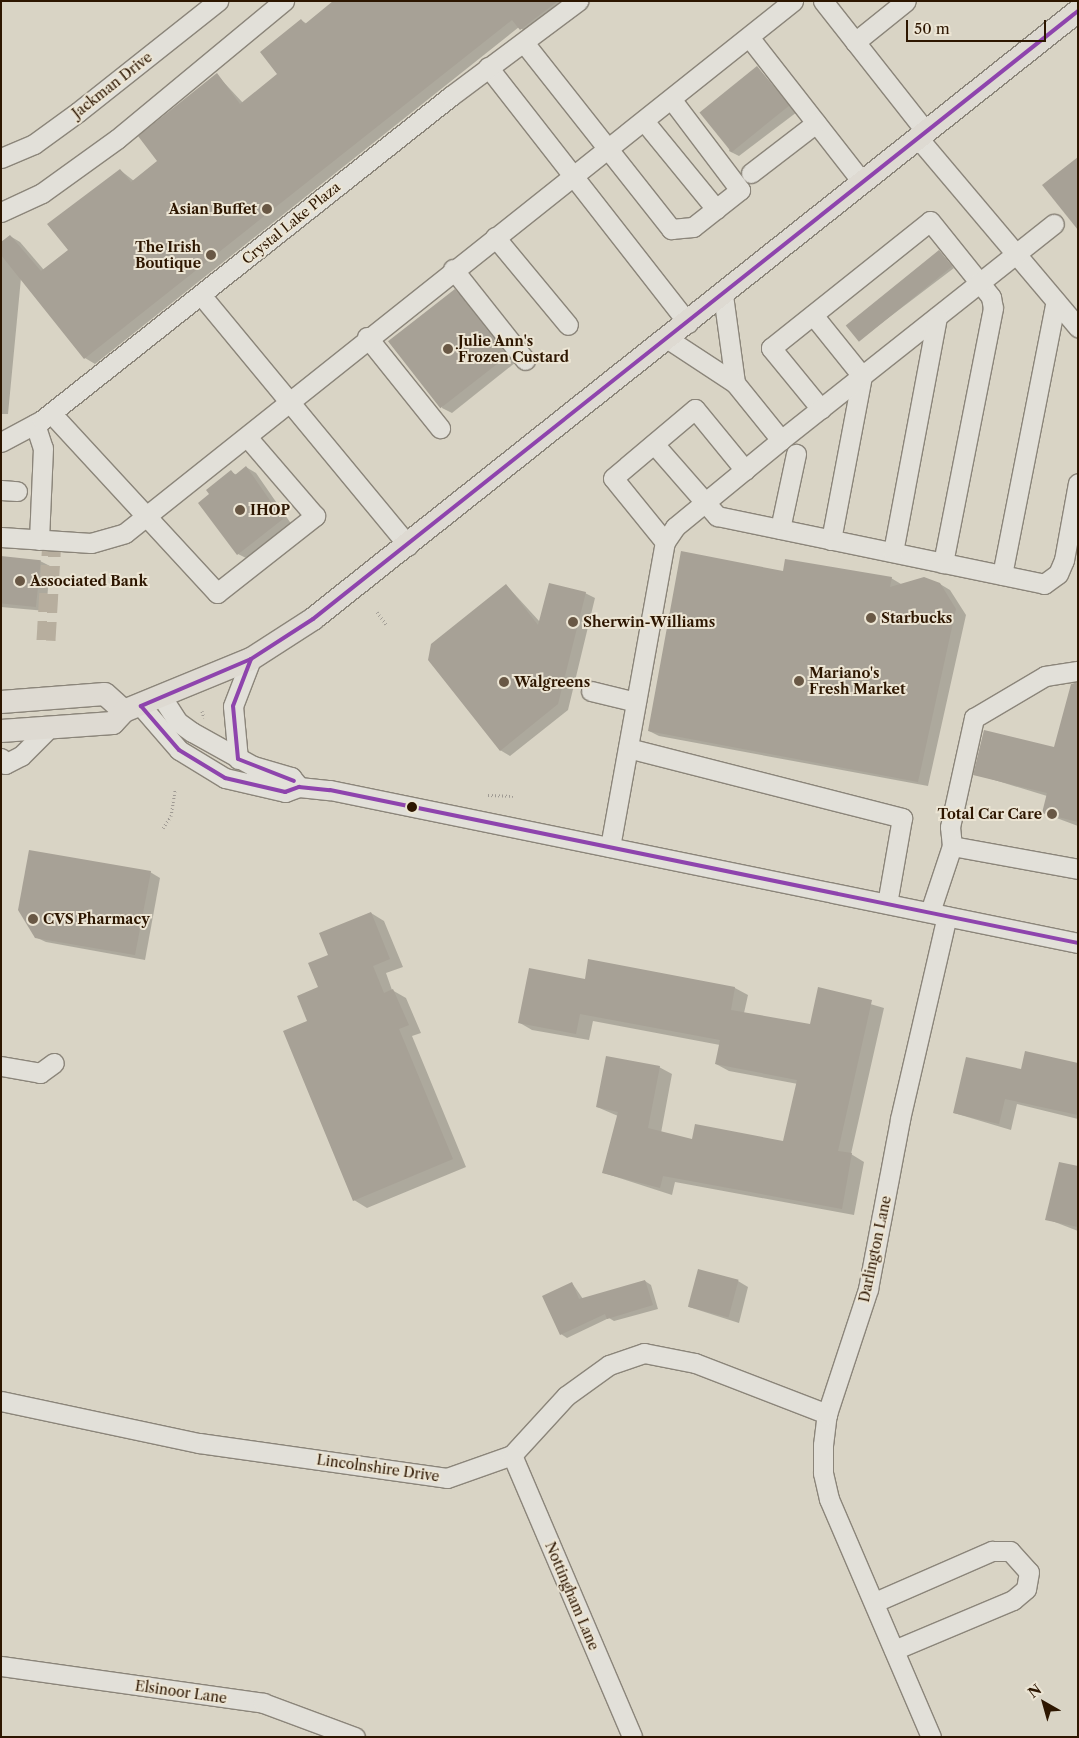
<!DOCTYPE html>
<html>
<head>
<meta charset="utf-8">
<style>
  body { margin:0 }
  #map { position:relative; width:1079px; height:1738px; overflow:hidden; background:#d9d4c5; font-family:"Libre Caslon Text",serif }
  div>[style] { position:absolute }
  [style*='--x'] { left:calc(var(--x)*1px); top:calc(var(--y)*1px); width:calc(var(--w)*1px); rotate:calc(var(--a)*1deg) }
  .shadow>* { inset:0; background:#0003 }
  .building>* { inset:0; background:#a7a196; transform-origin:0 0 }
  .minor-tunnel>* { height:19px; margin-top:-9.5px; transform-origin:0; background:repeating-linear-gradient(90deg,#b7ae9e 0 19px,transparent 0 28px) }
  .path>* { height:3px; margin-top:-1.5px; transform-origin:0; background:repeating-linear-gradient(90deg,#9f9a93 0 1px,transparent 0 3.5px) }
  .roads { filter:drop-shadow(1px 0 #8b857a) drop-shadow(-1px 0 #8b857a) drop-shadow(0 1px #8b857a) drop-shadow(0 -1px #8b857a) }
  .minor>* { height:19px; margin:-9.5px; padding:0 9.5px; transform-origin:9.5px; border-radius:9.5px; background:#e2e0d9 }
  .major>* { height:22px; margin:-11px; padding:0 11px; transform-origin:11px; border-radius:11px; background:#dedad2 }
  .bus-1>* { height:4px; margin:-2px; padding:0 2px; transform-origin:2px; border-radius:2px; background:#8e44ad }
  .dots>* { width:14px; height:14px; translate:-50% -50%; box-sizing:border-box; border:2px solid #ece5d4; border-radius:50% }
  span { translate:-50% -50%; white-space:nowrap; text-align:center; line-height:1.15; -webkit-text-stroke:4px #ece5d4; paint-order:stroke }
  .street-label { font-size:14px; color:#2d1600 }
  .poi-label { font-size:14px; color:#2d1600; font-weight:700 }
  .right { translate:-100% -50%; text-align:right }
  .left { translate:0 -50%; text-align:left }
  .frame { position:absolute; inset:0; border:2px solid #2d1600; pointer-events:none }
  .north { position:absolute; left:1019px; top:1678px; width:50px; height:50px; -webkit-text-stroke:4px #ece5d4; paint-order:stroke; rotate:322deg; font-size:14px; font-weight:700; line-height:20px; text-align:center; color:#2d1600 }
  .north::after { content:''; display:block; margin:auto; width:18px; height:22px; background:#2d1600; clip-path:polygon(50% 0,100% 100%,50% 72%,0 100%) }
  .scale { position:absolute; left:906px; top:20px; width:140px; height:22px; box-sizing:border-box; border:2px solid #2d1600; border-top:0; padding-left:6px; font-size:15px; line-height:18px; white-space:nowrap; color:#2d1600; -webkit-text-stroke:4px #ece5d4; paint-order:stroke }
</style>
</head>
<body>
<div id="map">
  <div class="shadow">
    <div style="clip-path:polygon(335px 1px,575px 1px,530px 35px,519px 27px,95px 364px,85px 358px,21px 278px,8px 414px,1px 414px,1px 243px,10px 236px,20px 242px,44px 270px,70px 250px,120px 170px,134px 181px,159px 162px,217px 75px,243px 103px,279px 74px,301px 20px,307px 24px)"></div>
    <div style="clip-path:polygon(757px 67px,797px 112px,739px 156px,729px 151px)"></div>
    <div style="clip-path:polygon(939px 251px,954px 268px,858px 341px)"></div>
    <div style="clip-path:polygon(455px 291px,465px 297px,516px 362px,452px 413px,442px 408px)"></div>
    <div style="clip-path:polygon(246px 467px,256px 473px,292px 525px,248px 559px,238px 554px,231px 472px,237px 475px)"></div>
    <div style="clip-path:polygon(1px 558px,40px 561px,50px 566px,46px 611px,1px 607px)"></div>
    <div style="clip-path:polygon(784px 573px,891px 578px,901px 584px,940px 584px,950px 590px,966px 615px,928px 786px,659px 736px,649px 731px)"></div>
    <div style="clip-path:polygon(507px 586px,540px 622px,585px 593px,595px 598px,568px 710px,510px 756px,500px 750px)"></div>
    <div style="clip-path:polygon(1078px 692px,1078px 826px,1043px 813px,1047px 796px,975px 774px,1055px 748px)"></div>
    <div style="clip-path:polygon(150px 872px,160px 878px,145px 960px,46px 942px,35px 937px)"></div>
    <div style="clip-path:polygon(371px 913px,384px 921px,403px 967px,386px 973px,392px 990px,406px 998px,421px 1033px,412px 1036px,466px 1167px,367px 1208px,354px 1200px,309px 1022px,330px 956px)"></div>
    <div style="clip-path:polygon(589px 961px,735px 988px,748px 995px,744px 1013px,811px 1026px,819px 989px,884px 1008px,851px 1154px,864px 1162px,854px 1215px,675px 1182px,672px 1195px,604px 1173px,618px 1116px,597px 1107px,659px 1067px,672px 1074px,661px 1133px,693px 1141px,784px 1142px,798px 1084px,729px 1071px,716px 1064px,720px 1045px,593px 1021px,589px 1040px,532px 1030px,520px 1023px,586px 980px)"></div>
    <div style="clip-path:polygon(1078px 1065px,1078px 1119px,1017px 1104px,1011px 1130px,954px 1113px,1021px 1071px)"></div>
    <div style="clip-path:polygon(1078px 1168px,1078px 1231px,1047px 1219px)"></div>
    <div style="clip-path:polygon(645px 1281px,651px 1285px,658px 1309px,614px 1321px,609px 1318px,567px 1338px,561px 1334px,572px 1283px,583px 1299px)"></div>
    <div style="clip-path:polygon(738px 1281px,748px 1287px,739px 1323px,689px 1307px)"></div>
  </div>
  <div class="building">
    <div style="clip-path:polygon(333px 1px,558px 1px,520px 30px,512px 20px,84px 359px,1px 255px,1px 242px,10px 235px,41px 271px,68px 250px,47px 224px,120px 169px,131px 182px,157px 161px,138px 136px,217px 73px,240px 104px,277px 74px,260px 52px,301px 19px,305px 24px)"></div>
    <div style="left:757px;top:66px;width:51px;height:74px;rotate:51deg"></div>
    <div style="clip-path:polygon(1078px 157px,1078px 230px,1042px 185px)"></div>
    <div style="left:939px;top:250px;width:21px;height:120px;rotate:51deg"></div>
    <div style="left:455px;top:289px;width:85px;height:85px;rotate:52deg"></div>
    <div style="clip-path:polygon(246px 466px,283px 519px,237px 555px,198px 503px,209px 494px,206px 490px,231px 470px,235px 475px)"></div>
    <div style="clip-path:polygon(681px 551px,783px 571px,785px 559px,892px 577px,890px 587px,924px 577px,940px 583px,956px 609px,918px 782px,648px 731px)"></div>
    <div style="left:1px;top:556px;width:40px;height:47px;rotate:6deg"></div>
    <div style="clip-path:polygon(549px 583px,586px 592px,558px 704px,500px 751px,428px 660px,431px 644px,506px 584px,538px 625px)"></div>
    <div style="clip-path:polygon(1078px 682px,1078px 822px,1042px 813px,1047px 793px,973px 775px,984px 730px,1054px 747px,1071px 684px)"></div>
    <div style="clip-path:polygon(29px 850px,151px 871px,135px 955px,35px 938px,18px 910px)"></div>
    <div style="clip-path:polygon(371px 912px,390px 959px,373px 966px,384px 993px,393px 989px,409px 1025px,399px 1029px,453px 1159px,353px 1201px,283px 1031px,307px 1021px,297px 996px,318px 987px,308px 963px,328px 955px,319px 933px)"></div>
    <div style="clip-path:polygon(588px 959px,735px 987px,731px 1010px,810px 1024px,818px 987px,872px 1000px,838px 1151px,852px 1153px,842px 1209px,663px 1176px,660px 1188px,602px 1173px,618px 1112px,596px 1107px,606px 1056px,660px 1066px,648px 1128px,692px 1139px,695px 1124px,783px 1141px,797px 1080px,715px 1064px,720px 1040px,580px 1014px,576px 1034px,518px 1023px,529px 968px,585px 979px)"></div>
    <div style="clip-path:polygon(1025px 1051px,1078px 1063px,1078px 1115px,1005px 1099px,999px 1124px,953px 1113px,966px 1057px,1021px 1069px)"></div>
    <div style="clip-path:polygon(1059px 1162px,1078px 1166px,1078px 1227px,1045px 1220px)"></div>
    <div style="left:698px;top:1269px;width:42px;height:39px;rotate:15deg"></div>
    <div style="clip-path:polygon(645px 1280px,653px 1305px,607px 1319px,605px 1314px,560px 1335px,542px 1296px,572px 1282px,579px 1299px)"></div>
  </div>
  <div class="minor-tunnel">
    <div style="--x:46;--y:640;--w:100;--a:-86.6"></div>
  </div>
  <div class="path">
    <div style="--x:377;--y:612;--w:15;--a:53"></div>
    <div style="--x:202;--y:711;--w:7;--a:74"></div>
    <div style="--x:488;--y:795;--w:25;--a:2"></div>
    <div style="--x:163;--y:828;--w:14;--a:-56"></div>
    <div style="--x:171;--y:816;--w:26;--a:-81"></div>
  </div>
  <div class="roads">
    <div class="minor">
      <div style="--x:823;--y:1;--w:167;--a:51.8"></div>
      <div style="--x:749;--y:37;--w:185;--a:52"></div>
      <div style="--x:855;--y:42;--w:65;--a:-38.8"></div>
      <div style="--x:525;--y:44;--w:236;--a:51.7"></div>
      <div style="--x:671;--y:229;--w:22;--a:-5"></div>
      <div style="--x:693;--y:227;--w:60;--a:-38.2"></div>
      <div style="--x:740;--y:190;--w:113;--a:-127.1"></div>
      <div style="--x:488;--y:67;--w:325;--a:52"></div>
      <div style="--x:644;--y:121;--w:114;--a:50.7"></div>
      <div style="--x:918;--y:138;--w:248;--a:49.8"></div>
      <div style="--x:1;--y:158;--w:36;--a:-23"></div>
      <div style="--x:34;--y:144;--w:54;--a:-36"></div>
      <div style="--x:78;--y:112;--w:179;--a:-38.4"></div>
      <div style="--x:751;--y:173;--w:82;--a:-37.6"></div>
      <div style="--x:1;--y:212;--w:45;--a:-24.9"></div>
      <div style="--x:42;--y:193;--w:92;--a:-35.8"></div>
      <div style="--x:117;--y:139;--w:217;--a:-39.6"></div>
      <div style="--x:495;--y:237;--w:114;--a:50.3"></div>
      <div style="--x:453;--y:269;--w:116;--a:51.6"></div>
      <div style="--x:201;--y:295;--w:325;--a:50.4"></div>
      <div style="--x:723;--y:295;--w:89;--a:82.2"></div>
      <div style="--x:813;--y:315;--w:78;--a:51.2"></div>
      <div style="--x:862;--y:376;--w:167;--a:100.7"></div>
      <div style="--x:367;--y:337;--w:117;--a:51.3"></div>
      <div style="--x:821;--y:409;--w:79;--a:-129.3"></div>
      <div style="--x:771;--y:348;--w:203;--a:-38.6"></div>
      <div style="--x:930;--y:221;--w:97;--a:51.2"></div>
      <div style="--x:991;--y:297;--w:11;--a:80"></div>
      <div style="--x:993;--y:308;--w:260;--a:101.1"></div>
      <div style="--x:51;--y:413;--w:245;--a:47.3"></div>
      <div style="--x:217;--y:593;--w:125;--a:-38.2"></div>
      <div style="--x:315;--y:516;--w:104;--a:-130.7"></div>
      <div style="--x:35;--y:424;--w:25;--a:72"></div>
      <div style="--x:43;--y:448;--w:92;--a:92.5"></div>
      <div style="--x:781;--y:440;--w:348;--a:-38.4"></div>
      <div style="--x:1;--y:442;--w:47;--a:-28.2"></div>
      <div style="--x:42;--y:420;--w:522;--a:-38.39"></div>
      <div style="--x:451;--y:96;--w:159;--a:-36.8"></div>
      <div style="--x:654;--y:444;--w:96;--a:48.8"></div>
      <div style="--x:717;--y:516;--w:334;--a:11.7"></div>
      <div style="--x:1044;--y:584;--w:17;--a:-36"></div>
      <div style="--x:1058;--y:574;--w:15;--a:-67"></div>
      <div style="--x:1064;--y:560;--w:78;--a:-79.7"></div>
      <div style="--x:1;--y:490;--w:16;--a:4"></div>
      <div style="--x:780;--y:529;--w:77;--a:-78"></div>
      <div style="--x:1;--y:537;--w:90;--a:3.8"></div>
      <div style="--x:91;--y:543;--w:35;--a:-16"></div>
      <div style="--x:125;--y:533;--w:854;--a:-38.53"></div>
      <div style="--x:665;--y:542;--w:82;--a:-129.1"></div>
      <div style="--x:613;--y:478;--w:107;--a:-40.1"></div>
      <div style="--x:695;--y:409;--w:79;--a:50.7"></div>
      <div style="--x:893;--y:552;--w:239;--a:-79.4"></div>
      <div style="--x:1002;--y:575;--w:279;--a:-78.9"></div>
      <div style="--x:591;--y:691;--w:46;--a:13.7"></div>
      <div style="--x:163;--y:699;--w:27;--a:57"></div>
      <div style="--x:178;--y:722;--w:17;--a:36"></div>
      <div style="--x:192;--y:732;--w:70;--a:29.1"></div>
      <div style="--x:253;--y:766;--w:40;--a:16"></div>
      <div style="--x:291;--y:777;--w:13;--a:51"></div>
      <div style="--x:141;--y:706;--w:58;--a:49.2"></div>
      <div style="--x:179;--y:750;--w:54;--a:31.3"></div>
      <div style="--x:225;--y:778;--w:62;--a:13.1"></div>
      <div style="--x:285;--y:792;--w:15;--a:-20"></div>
      <div style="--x:299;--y:787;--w:31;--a:6"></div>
      <div style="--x:330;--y:790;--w:763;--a:11.56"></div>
      <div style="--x:628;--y:748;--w:283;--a:14.3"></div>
      <div style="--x:902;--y:818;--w:87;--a:99.9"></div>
      <div style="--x:1;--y:758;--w:7;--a:56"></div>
      <div style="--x:5;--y:764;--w:18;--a:-27"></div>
      <div style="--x:21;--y:756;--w:35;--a:-45"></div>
      <div style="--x:238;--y:759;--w:53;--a:-95.4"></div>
      <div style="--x:233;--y:706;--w:50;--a:-69"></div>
      <div style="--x:952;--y:846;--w:19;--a:-96"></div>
      <div style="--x:950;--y:827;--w:112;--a:-77.6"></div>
      <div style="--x:974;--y:718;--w:82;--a:-30.6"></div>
      <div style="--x:1045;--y:676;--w:33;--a:-9"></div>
      <div style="--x:610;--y:847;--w:310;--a:-79.8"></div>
      <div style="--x:665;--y:542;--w:18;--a:-56"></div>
      <div style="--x:675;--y:527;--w:137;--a:-39.4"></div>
      <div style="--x:781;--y:440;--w:73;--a:-128.9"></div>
      <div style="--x:735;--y:383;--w:80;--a:-146.7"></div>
      <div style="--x:930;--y:912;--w:70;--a:-71.6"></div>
      <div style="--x:952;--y:846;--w:128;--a:10.3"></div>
      <div style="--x:1;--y:1066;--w:40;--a:10"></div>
      <div style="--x:40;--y:1073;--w:17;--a:-36"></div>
      <div style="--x:1;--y:1401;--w:202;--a:12"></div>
      <div style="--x:199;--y:1443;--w:250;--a:8"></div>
      <div style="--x:447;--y:1478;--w:69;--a:-19.5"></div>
      <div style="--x:512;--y:1455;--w:80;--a:-47.5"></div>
      <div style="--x:566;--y:1396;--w:53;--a:-35.8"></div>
      <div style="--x:609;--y:1365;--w:37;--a:-19"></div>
      <div style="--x:644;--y:1353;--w:52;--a:11.1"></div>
      <div style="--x:695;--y:1363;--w:142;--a:21.1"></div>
      <div style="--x:512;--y:1455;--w:306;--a:66.9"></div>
      <div style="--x:875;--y:1602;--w:128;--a:-23.6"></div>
      <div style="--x:992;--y:1551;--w:18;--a:0"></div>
      <div style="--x:1010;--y:1551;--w:28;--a:48"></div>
      <div style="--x:1029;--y:1572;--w:17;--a:100"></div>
      <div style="--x:1026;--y:1589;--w:17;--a:140"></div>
      <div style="--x:1013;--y:1600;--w:129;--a:157.2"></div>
      <div style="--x:1;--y:1666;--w:265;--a:8"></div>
      <div style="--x:263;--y:1703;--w:98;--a:20.3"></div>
      <div style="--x:931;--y:1737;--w:259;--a:-113.2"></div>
      <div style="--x:829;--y:1499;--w:27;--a:-103"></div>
      <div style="--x:823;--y:1473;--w:28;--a:-90"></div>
      <div style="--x:823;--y:1445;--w:31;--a:-83"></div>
      <div style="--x:827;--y:1414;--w:132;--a:-71.8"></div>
      <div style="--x:868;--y:1289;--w:173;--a:-79.3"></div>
      <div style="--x:900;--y:1119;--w:208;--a:-77"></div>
    </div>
    <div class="major">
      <div style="--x:1;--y:702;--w:104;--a:-4.4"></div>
      <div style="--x:105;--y:694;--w:25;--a:42"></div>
      <div style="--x:1;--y:731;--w:112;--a:-4.1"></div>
      <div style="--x:113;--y:723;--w:16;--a:-47"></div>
      <div style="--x:124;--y:711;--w:137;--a:-22.3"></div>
      <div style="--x:251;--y:659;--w:74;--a:-32.8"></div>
      <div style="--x:313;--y:619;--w:977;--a:-38.48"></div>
    </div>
  </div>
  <div class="bus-1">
    <div style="--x:1078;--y:11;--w:977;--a:141.52"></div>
    <div style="--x:313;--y:619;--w:74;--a:147.2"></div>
    <div style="--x:251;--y:659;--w:120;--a:156.9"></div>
    <div style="--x:141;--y:706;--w:58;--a:49.2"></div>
    <div style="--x:179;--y:750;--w:54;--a:31.3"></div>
    <div style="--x:225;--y:778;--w:62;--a:13.1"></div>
    <div style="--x:285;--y:792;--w:15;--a:-20"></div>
    <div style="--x:299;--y:787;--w:31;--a:6"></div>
    <div style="--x:330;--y:790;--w:763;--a:11.56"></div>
    <div style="--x:251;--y:659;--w:50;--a:111"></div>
    <div style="--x:233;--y:706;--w:53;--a:84.6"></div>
    <div style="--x:238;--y:759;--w:60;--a:21.4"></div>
  </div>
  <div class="dots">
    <div style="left:267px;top:209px;background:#695845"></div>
    <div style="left:211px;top:255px;background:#695845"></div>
    <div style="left:448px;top:349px;background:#695845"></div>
    <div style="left:240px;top:510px;background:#695845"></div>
    <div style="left:20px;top:581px;background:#695845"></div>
    <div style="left:871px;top:618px;background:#695845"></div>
    <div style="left:573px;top:622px;background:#695845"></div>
    <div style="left:799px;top:681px;background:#695845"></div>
    <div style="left:504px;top:682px;background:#695845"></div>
    <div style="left:412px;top:807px;background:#2d1600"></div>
    <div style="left:1052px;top:814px;background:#695845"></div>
    <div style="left:33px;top:919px;background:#695845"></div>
  </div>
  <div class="street-label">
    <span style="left:112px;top:85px;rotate:-38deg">Jackman Drive</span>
    <span style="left:291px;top:223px;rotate:-39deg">Crystal Lake Plaza</span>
    <span style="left:875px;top:1249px;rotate:-78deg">Darlington Lane</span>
    <span style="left:378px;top:1468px;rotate:8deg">Lincolnshire Drive</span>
    <span style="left:572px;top:1596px;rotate:67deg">Nottingham Lane</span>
    <span style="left:181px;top:1692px;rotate:8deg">Elsinoor Lane</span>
  </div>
  <div class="poi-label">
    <span class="right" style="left:257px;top:209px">Asian Buffet</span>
    <span class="right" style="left:201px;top:255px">The Irish<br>Boutique</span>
    <span class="left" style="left:458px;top:349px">Julie Ann's<br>Frozen Custard</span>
    <span class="left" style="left:250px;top:510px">IHOP</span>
    <span class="left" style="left:30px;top:581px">Associated Bank</span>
    <span class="left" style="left:881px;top:618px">Starbucks</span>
    <span class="left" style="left:583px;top:622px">Sherwin-Williams</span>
    <span class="left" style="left:809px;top:681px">Mariano's<br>Fresh Market</span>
    <span class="left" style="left:514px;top:682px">Walgreens</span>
    <span class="right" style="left:1042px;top:814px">Total Car Care</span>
    <span class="left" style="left:43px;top:919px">CVS Pharmacy</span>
  </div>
  <div class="frame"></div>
  <div class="north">N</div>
  <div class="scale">50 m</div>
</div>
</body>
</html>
